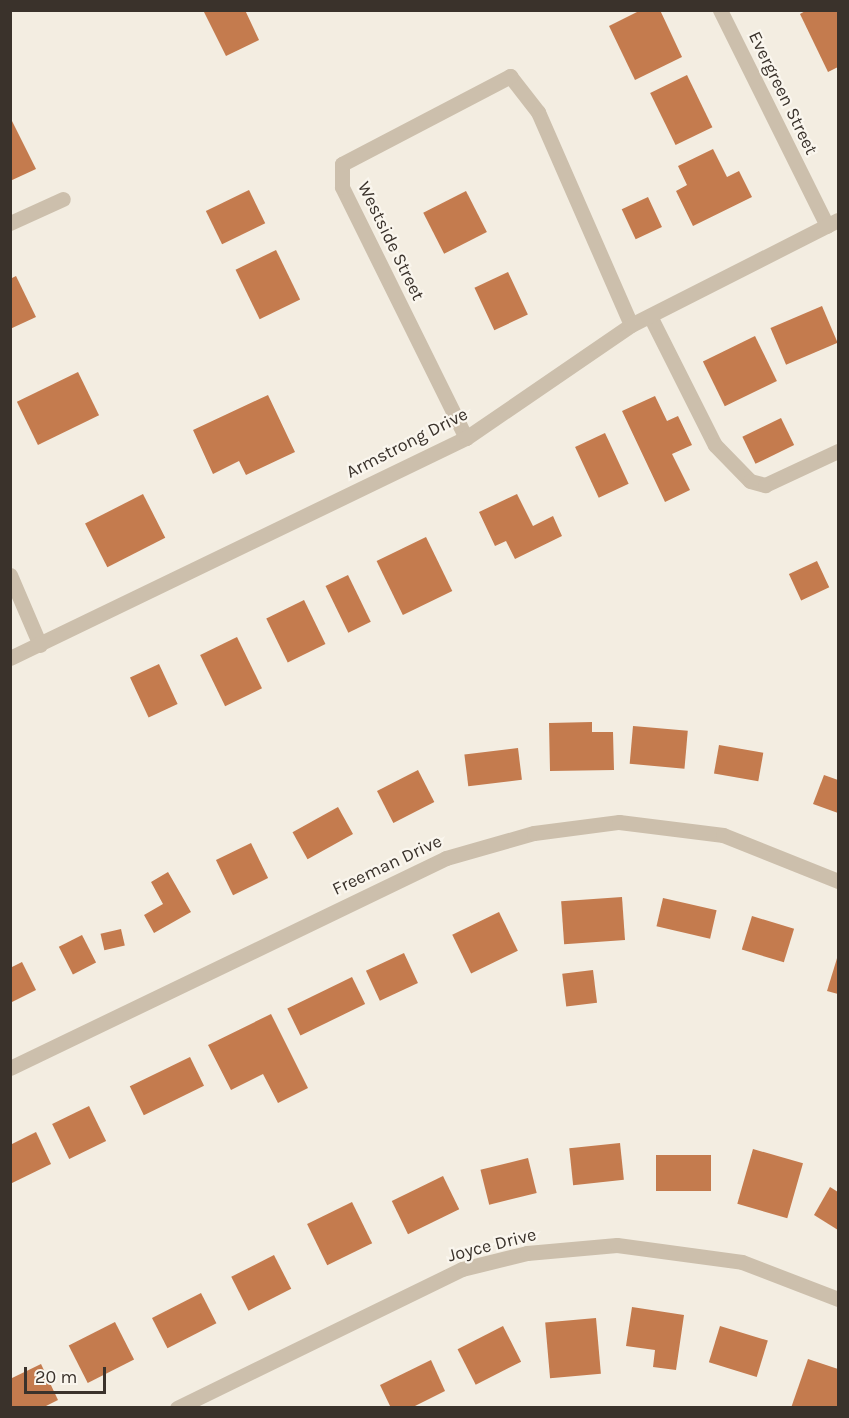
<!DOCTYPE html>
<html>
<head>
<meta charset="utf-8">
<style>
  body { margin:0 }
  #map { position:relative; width:849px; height:1418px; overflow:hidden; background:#f3ede1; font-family:Karla,sans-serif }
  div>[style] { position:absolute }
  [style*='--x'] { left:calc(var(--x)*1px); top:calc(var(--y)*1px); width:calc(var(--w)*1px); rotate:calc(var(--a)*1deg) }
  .building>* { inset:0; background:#c47b4e; transform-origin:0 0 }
  .service>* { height:15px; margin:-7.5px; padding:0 7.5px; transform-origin:7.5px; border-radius:7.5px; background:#ccbfac }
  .minor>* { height:15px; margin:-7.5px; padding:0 7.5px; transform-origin:7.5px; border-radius:7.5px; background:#ccbfac }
  .tertiary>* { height:15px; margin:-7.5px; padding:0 7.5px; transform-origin:7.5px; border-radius:7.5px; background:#ccbfac }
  span { translate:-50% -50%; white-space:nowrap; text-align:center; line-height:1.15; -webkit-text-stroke:4.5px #faf6ee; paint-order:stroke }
  .street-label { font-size:18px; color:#3a322b }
  .frame { position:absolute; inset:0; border:12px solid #3a322b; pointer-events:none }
  .scale { position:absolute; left:24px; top:1367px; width:82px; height:27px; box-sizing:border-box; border:3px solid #3a322b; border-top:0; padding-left:8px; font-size:18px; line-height:21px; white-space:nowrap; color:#3a322b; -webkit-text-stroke:4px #faf6ee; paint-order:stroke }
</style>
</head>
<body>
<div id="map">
  <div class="building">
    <div style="clip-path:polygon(203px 10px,245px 10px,259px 40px,226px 56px)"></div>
    <div style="clip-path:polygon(641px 10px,660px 10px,682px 57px,635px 80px,609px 26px)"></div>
    <div style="clip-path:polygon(807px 10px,838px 10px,838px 67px,828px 72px,800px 14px)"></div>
    <div style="left:687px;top:75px;width:58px;height:41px;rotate:64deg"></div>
    <div style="clip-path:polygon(10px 117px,36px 169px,10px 181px)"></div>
    <div style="clip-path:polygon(713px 149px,727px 177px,739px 171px,752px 197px,693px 226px,676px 191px,687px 185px,678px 166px)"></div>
    <div style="left:249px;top:190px;width:37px;height:48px;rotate:64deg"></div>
    <div style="left:466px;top:191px;width:46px;height:48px;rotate:63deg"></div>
    <div style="left:648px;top:197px;width:33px;height:29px;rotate:65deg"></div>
    <div style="left:276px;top:250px;width:55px;height:45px;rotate:64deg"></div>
    <div style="left:508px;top:272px;width:47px;height:37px;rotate:65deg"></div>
    <div style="clip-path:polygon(16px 276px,36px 317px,10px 329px,10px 279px)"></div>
    <div style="left:822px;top:306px;width:40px;height:56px;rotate:67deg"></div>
    <div style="left:755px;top:336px;width:50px;height:58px;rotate:64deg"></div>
    <div style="left:78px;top:372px;width:48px;height:68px;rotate:64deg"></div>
    <div style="clip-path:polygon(268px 395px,295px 452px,246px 475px,239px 461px,213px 474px,193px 430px)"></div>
    <div style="clip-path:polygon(655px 396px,667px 421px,678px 416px,692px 445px,672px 454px,690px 490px,665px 502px,622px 411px)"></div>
    <div style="left:781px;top:418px;width:30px;height:43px;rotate:64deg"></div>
    <div style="left:605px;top:433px;width:56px;height:33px;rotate:65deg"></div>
    <div style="left:143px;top:494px;width:49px;height:65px;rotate:63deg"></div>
    <div style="clip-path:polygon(517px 494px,533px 526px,553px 516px,562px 536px,515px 559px,506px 541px,495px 546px,479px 512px)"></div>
    <div style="left:426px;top:537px;width:60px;height:55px;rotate:64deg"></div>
    <div style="left:817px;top:561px;width:29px;height:31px;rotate:65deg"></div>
    <div style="left:348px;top:575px;width:52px;height:25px;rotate:64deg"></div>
    <div style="left:304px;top:600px;width:49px;height:42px;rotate:64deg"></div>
    <div style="left:237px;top:637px;width:57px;height:41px;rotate:64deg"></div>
    <div style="left:159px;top:664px;width:44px;height:32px;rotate:65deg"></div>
    <div style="clip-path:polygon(592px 722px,592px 732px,613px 732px,614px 770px,550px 771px,549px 723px)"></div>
    <div style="left:633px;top:726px;width:55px;height:38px;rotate:5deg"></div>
    <div style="left:719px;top:745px;width:45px;height:29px;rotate:10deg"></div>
    <div style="left:518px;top:748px;width:32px;height:54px;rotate:83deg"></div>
    <div style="left:418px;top:770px;width:36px;height:46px;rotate:63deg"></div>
    <div style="clip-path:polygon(824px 775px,838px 780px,838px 813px,813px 804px)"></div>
    <div style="left:338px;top:807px;width:31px;height:52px;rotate:61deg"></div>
    <div style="left:251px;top:843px;width:39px;height:39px;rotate:64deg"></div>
    <div style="clip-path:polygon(168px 872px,191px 912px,154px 933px,144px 915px,163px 904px,151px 882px)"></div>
    <div style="left:622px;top:897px;width:43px;height:61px;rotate:86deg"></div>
    <div style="left:663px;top:898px;width:55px;height:29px;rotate:13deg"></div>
    <div style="left:499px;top:912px;width:43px;height:52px;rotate:64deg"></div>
    <div style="left:752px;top:916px;width:44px;height:35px;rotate:17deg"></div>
    <div style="left:121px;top:929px;width:17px;height:21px;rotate:77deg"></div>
    <div style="left:82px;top:935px;width:31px;height:26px;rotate:63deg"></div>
    <div style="left:404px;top:953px;width:33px;height:42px;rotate:65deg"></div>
    <div style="clip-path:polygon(838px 955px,838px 994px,827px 991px)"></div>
    <div style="clip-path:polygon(22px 962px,36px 990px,10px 1003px,10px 968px)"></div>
    <div style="left:593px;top:970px;width:33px;height:31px;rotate:83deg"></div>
    <div style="left:352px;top:977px;width:30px;height:72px;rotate:64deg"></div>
    <div style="clip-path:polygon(271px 1014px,308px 1088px,278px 1103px,263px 1074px,231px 1090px,208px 1045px)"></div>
    <div style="left:190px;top:1057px;width:32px;height:67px;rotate:64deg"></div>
    <div style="left:89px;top:1106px;width:39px;height:41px;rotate:64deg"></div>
    <div style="clip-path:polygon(36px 1132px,51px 1164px,10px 1184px,10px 1145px)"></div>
    <div style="left:620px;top:1143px;width:37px;height:51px;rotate:84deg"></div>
    <div style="left:753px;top:1149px;width:52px;height:57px;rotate:16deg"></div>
    <div style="left:656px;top:1155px;width:55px;height:36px"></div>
    <div style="left:528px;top:1158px;width:36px;height:49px;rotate:76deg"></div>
    <div style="left:443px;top:1176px;width:37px;height:57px;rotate:64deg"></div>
    <div style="clip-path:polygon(830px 1187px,838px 1192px,838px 1230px,814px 1215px)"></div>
    <div style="left:352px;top:1202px;width:46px;height:50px;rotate:64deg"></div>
    <div style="left:274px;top:1255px;width:38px;height:48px;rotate:63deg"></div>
    <div style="left:201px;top:1293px;width:34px;height:55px;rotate:63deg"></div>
    <div style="clip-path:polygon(632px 1307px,684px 1315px,676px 1370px,653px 1367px,655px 1350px,626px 1346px)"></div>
    <div style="left:596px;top:1318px;width:56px;height:51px;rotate:85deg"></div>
    <div style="left:115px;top:1322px;width:42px;height:52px;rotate:63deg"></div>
    <div style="left:503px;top:1326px;width:40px;height:51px;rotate:63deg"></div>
    <div style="left:720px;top:1326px;width:50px;height:38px;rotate:17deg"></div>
    <div style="clip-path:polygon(808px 1359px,838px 1369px,838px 1408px,791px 1408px)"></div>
    <div style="clip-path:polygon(431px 1360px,445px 1391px,411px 1408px,391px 1408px,380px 1385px)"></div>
    <div style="clip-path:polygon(41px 1364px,58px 1400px,42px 1408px,10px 1408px,10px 1379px)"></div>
  </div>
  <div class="service">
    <div style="--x:510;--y:76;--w:46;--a:52.1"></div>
    <div style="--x:538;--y:112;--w:232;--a:66.4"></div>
    <div style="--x:650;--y:316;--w:144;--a:63.3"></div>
    <div style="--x:715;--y:445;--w:50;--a:45.8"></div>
    <div style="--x:750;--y:481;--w:16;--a:15"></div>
    <div style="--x:765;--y:485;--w:81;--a:-25"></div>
  </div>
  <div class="minor">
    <div style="--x:720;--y:10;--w:241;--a:63.6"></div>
    <div style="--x:10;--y:223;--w:58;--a:-24.4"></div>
    <div style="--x:466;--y:438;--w:280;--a:-116.3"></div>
    <div style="--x:342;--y:187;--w:23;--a:-90"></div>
    <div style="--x:342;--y:164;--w:190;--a:-27.6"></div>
    <div style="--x:10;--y:575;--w:76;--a:66.8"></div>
    <div style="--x:10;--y:1068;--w:484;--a:-25.7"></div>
    <div style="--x:446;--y:858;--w:91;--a:-15.9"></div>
    <div style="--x:534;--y:833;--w:86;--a:-7.4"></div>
    <div style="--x:619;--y:822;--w:105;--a:7.1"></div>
    <div style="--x:723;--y:835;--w:124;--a:21.8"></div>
    <div style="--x:177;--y:1408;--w:317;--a:-26"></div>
    <div style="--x:462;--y:1269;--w:67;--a:-13.8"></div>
    <div style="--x:527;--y:1253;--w:90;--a:-5.1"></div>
    <div style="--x:617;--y:1245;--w:126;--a:7.7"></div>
    <div style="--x:742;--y:1262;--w:103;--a:21.1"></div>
  </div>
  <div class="tertiary">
    <div style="--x:10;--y:658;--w:506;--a:-25.76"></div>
    <div style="--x:466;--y:438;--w:200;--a:-34.4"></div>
    <div style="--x:631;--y:325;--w:232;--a:-26.9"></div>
  </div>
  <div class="street-label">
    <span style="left:783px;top:93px;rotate:64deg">Evergreen Street</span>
    <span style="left:391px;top:241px;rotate:64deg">Westside Street</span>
    <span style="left:407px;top:443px;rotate:-27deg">Armstrong Drive</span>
    <span style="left:387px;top:865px;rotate:-25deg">Freeman Drive</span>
    <span style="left:492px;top:1245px;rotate:-14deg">Joyce Drive</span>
  </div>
  <div class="frame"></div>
  <div class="scale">20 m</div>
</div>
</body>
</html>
